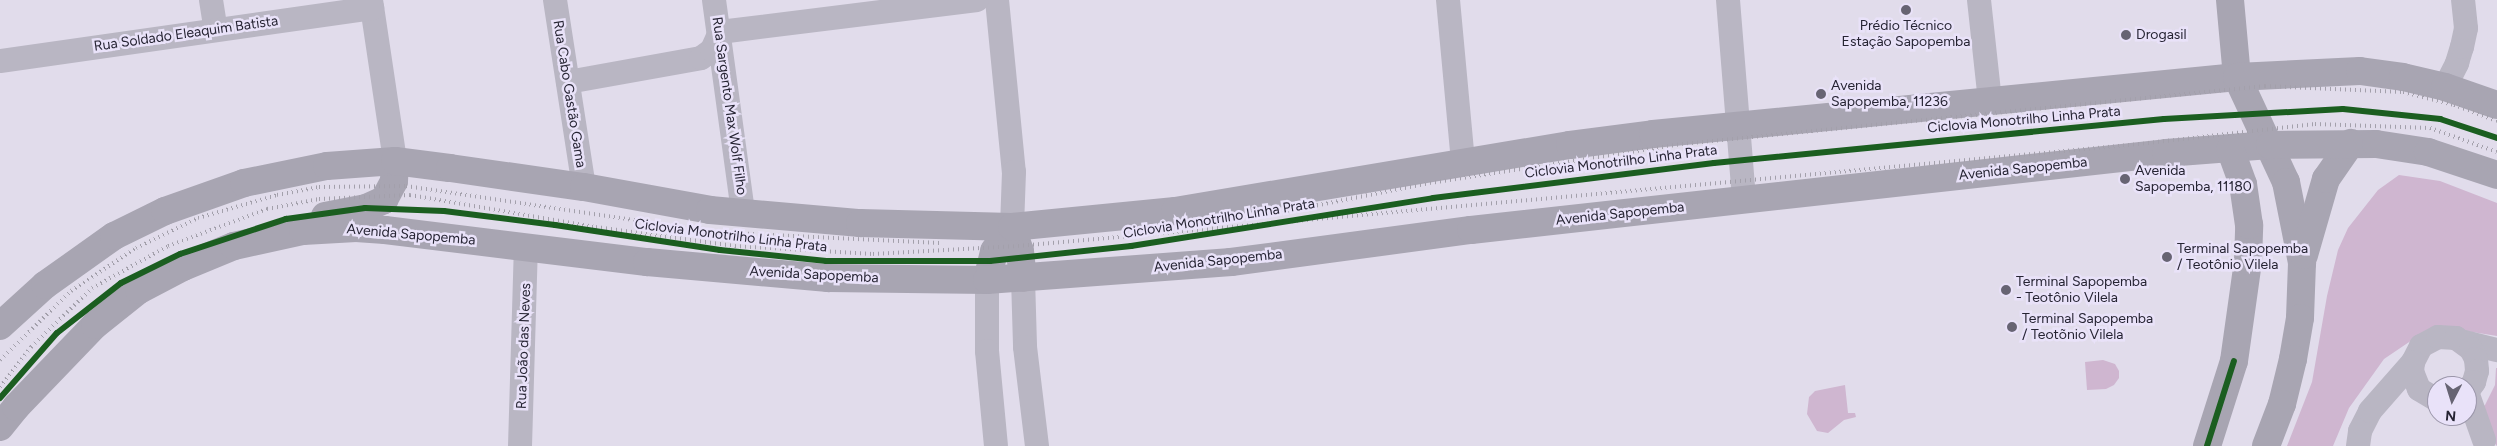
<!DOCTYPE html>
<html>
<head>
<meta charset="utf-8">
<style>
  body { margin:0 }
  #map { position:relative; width:2497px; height:446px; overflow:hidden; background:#e1dceb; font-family:Figtree,sans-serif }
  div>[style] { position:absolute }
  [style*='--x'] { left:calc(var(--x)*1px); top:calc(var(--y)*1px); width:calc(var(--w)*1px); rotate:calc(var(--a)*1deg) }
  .green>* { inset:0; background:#cfb6d0 }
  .minor>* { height:24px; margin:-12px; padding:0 12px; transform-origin:12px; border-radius:12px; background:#b9b6c3 }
  .major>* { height:28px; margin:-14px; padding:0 14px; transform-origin:14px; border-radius:14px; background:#a8a5b2 }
  .rail>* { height:4px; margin-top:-2px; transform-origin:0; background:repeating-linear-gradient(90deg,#a3a0ab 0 1px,transparent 0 5px) }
  .cycleway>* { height:6px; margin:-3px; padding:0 3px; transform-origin:3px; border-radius:3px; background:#1b5e20 }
  .dots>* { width:14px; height:14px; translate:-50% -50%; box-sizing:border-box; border:2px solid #e9e2f9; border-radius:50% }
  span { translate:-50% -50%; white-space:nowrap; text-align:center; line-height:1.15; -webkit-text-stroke:5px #e9e2f9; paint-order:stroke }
  .poi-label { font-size:14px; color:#262433 }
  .left { translate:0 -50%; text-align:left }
  .street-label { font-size:14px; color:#262433 }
  .north { position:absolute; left:2427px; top:376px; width:50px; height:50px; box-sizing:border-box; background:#e9e2f9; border:1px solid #9b96aa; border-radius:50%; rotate:185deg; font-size:14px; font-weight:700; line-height:20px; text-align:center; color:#262433 }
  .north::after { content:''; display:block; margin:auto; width:18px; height:22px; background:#676473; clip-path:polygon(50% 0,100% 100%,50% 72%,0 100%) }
</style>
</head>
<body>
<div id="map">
  <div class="green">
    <div style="clip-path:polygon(2399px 175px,2440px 181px,2497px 203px,2497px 336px,2454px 329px,2421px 334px,2384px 359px,2349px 408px,2333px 446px,2287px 446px,2312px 382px,2327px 296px,2338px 250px,2348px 228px,2378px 190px)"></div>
    <div style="clip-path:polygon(2103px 360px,2115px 364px,2119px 371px,2119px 378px,2114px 385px,2106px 389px,2087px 390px,2085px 362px)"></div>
    <div style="clip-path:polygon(2496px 368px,2497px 368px,2497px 446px,2477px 424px,2476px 412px,2485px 405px,2495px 385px)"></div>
    <div style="clip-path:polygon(1845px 385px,1848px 413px,1855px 413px,1856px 417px,1844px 420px,1828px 433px,1817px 431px,1807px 414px,1809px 397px,1815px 391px)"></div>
  </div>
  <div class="minor">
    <div style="--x:211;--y:0;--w:30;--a:81"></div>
    <div style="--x:371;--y:0;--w:163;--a:81.5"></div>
    <div style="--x:555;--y:0;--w:189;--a:81.2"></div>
    <div style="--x:714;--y:0;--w:215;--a:82.2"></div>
    <div style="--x:997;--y:0;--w:173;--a:84.4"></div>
    <div style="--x:1014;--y:172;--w:55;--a:92.1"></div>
    <div style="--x:1448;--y:0;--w:164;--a:84.7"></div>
    <div style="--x:1728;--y:0;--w:201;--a:85.4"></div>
    <div style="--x:1979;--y:0;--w:102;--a:83.8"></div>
    <div style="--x:0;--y:61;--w:376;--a:-8.1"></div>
    <div style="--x:568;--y:82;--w:135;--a:-10.2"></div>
    <div style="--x:701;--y:58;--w:14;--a:-36"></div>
    <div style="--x:712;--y:50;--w:20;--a:-66"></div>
    <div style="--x:720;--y:32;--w:259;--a:-7.1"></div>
    <div style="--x:2445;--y:87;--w:27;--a:-63"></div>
    <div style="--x:2457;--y:63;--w:17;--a:-73"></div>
    <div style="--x:2462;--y:47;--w:19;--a:-78"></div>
    <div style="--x:2466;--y:28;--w:28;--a:-96"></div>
    <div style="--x:1023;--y:278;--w:69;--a:88.3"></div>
    <div style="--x:1025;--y:347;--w:100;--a:83.1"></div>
    <div style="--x:987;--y:280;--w:71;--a:90"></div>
    <div style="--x:987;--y:351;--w:95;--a:84.6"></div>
    <div style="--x:2464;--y:342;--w:34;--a:14"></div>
    <div style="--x:2467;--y:392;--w:51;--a:70.5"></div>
    <div style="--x:2437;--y:400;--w:21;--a:-149"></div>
    <div style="--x:2419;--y:389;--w:18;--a:-112"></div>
    <div style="--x:2412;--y:372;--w:10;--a:-84"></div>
    <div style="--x:2413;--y:362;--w:18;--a:-63"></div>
    <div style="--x:2421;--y:346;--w:19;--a:-28"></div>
    <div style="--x:2438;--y:337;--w:18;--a:3"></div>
    <div style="--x:2456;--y:338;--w:19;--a:36"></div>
    <div style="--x:2471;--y:349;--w:11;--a:63"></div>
    <div style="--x:2476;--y:359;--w:12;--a:85"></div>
    <div style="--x:2477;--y:371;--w:11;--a:105"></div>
    <div style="--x:2474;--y:382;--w:12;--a:125"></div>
    <div style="--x:520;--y:446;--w:200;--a:-88.3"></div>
    <div style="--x:2358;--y:446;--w:15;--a:-82"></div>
    <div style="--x:2360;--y:431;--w:22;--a:-63"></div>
    <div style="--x:2370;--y:411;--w:65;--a:-48.7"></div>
  </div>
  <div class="major">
    <div style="--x:2230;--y:0;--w:77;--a:84.8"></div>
    <div style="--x:2237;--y:77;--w:116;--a:65"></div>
    <div style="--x:2286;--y:182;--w:83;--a:78.8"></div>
    <div style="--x:2302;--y:263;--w:55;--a:92.1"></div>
    <div style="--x:2300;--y:318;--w:42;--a:99.7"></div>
    <div style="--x:2293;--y:359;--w:46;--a:103.7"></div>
    <div style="--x:2282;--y:404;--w:45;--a:110.9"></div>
    <div style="--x:325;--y:216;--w:42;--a:-11"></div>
    <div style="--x:366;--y:208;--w:20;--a:-24"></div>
    <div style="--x:384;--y:200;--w:21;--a:-62"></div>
    <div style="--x:394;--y:181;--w:20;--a:-87"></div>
    <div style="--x:1012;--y:227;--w:25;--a:72"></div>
    <div style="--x:1020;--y:251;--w:27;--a:84"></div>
    <div style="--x:2304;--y:255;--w:79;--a:-73.9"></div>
    <div style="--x:2326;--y:179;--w:44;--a:-55.2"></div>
    <div style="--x:987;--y:280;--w:30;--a:-76"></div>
    <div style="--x:994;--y:251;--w:30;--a:-53"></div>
    <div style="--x:0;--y:326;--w:61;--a:-42.3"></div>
    <div style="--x:45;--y:285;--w:85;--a:-35.4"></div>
    <div style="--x:114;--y:236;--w:57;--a:-26.1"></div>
    <div style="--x:165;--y:211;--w:84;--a:-19.5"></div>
    <div style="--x:244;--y:183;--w:85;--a:-11.6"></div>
    <div style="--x:327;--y:166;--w:68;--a:-4.2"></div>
    <div style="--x:395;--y:161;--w:55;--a:7.3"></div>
    <div style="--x:450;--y:168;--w:135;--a:8.1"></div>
    <div style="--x:584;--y:187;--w:128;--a:10.3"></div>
    <div style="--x:710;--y:210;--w:151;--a:5"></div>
    <div style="--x:860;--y:223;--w:152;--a:1.5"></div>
    <div style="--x:1012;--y:227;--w:164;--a:-5.6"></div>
    <div style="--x:1175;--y:211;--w:400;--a:-9.5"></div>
    <div style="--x:1570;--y:145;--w:84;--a:-7.5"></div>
    <div style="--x:1653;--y:134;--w:587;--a:-5.57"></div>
    <div style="--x:2237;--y:77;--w:123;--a:-2.8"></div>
    <div style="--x:2360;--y:71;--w:43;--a:7.9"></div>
    <div style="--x:2403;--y:77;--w:43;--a:13.4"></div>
    <div style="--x:2445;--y:87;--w:55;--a:19.1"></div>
    <div style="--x:0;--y:427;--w:26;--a:-51"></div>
    <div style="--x:16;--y:407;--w:114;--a:-46.1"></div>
    <div style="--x:95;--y:325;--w:56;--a:-38.5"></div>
    <div style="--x:139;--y:290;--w:50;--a:-27.6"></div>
    <div style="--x:183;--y:267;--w:55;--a:-22.4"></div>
    <div style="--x:234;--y:246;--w:71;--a:-12.3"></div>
    <div style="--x:303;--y:231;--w:53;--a:-3.2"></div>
    <div style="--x:356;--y:228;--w:29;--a:4"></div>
    <div style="--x:385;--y:230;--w:264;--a:7"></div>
    <div style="--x:647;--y:262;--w:182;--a:5.1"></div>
    <div style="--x:828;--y:278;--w:159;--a:0.7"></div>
    <div style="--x:987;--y:280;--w:245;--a:-4.2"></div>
    <div style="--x:1231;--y:262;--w:242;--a:-7.6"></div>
    <div style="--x:1471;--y:230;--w:699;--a:-6.32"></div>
    <div style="--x:2166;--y:153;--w:104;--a:-4.4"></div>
    <div style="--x:2270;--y:145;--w:106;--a:-0.5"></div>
    <div style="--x:2376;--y:144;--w:53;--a:8.7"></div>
    <div style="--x:2428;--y:152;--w:73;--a:18.4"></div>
    <div style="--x:2207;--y:446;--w:89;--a:-72.4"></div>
    <div style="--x:2234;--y:361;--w:101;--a:-82"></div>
    <div style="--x:2248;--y:261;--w:36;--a:-88"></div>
    <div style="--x:2249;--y:225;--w:41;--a:-98.3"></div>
    <div style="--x:2243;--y:184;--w:37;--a:-110"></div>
  </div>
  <div class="rail">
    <div style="--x:1258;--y:217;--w:175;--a:-11.2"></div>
    <div style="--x:1430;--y:183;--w:255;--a:-8.8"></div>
    <div style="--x:1682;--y:144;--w:586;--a:-5.68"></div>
    <div style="--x:2265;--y:86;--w:138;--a:2.5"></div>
    <div style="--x:2403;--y:92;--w:53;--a:14.3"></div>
    <div style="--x:2454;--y:105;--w:46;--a:20.4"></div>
    <div style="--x:0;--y:360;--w:99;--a:-44.2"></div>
    <div style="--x:71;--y:291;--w:78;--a:-33.5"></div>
    <div style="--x:136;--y:248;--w:69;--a:-25.8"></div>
    <div style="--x:198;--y:218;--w:82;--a:-16.2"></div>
    <div style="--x:277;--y:195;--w:43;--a:-10.8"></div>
    <div style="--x:319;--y:187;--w:87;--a:-0.7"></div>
    <div style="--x:406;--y:186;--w:310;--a:8.5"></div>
    <div style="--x:713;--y:232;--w:227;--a:2.8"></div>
    <div style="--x:0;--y:387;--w:51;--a:-52.2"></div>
    <div style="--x:31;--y:347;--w:85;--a:-44"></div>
    <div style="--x:92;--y:288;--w:87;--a:-28.9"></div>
    <div style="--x:168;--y:246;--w:106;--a:-20.5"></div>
    <div style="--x:267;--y:209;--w:53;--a:-10.9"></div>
    <div style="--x:319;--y:199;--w:91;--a:-2.5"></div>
    <div style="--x:410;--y:195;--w:189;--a:9.8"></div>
    <div style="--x:596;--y:227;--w:140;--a:7.8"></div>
    <div style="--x:735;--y:246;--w:138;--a:3.3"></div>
    <div style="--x:873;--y:254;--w:145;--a:-3.2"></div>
    <div style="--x:1018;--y:246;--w:725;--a:-5.14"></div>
    <div style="--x:1740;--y:181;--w:410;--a:-5.3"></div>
    <div style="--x:2148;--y:143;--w:168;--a:-6.5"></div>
    <div style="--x:2315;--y:124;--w:115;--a:2"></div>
    <div style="--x:2430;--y:128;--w:71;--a:19.7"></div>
  </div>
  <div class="cycleway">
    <div style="--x:0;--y:398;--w:86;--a:-48.8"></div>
    <div style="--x:57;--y:333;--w:81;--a:-38"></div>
    <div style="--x:121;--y:283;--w:66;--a:-26.2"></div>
    <div style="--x:180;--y:254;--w:112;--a:-18.3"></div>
    <div style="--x:286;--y:219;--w:80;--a:-7.9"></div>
    <div style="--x:365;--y:208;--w:79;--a:2.2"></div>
    <div style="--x:444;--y:211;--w:112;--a:7.2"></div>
    <div style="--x:555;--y:225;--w:167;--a:8.6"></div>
    <div style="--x:720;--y:250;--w:107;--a:5.9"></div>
    <div style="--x:826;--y:261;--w:164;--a:0"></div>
    <div style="--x:990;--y:261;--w:142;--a:-6.1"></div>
    <div style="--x:1131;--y:246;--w:306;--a:-9"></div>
    <div style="--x:1433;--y:198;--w:283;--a:-7.1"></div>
    <div style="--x:1714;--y:163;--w:452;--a:-5.6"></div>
    <div style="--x:2164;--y:119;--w:179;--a:-3.2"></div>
    <div style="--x:2343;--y:109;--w:98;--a:5.9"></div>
    <div style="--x:2440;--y:119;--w:60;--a:18.4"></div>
    <div style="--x:2207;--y:446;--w:89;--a:-72.4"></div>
  </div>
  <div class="dots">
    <div style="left:1906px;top:10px;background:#676473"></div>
    <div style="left:2126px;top:35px;background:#676473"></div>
    <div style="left:1821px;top:94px;background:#676473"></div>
    <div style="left:2125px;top:179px;background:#676473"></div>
    <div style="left:2167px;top:257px;background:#676473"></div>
    <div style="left:2006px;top:290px;background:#676473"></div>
    <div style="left:2012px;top:327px;background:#676473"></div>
  </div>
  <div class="poi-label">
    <span style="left:1906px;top:34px">Prédio Técnico<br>Estação Sapopemba</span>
    <span class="left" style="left:2136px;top:35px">Drogasil</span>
    <span class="left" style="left:1831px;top:94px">Avenida<br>Sapopemba, 11236</span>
    <span class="left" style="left:2135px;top:179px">Avenida<br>Sapopemba, 11180</span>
    <span class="left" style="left:2177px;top:257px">Terminal Sapopemba<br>/ Teotônio Vilela</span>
    <span class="left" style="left:2016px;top:290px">Terminal Sapopemba<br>- Teotônio Vilela</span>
    <span class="left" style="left:2022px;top:327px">Terminal Sapopemba<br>/ Teotõnio Vilela</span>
  </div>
  <div class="street-label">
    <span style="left:186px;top:34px;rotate:-8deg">Rua Soldado Eleaquim Batista</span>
    <span style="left:569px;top:94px;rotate:81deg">Rua Cabo Gastão Gama</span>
    <span style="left:729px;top:106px;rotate:82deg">Rua Sargento Max Wolf Filho</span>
    <span style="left:2024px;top:120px;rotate:-5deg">Ciclovia Monotrilho Linha Prata</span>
    <span style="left:1621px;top:162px;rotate:-7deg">Ciclovia Monotrilho Linha Prata</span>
    <span style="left:2023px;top:169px;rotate:-6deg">Avenida Sapopemba</span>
    <span style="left:1620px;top:214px;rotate:-6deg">Avenida Sapopemba</span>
    <span style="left:1219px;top:219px;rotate:-9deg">Ciclovia Monotrilho Linha Prata</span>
    <span style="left:411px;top:235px;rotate:5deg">Avenida Sapopemba</span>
    <span style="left:731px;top:236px;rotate:7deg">Ciclovia Monotrilho Linha Prata</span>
    <span style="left:1218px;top:261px;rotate:-6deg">Avenida Sapopemba</span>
    <span style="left:814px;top:275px;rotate:3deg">Avenida Sapopemba</span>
    <span style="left:524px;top:346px;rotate:-88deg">Rua João das Neves</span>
  </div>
  <div class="north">N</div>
</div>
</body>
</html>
